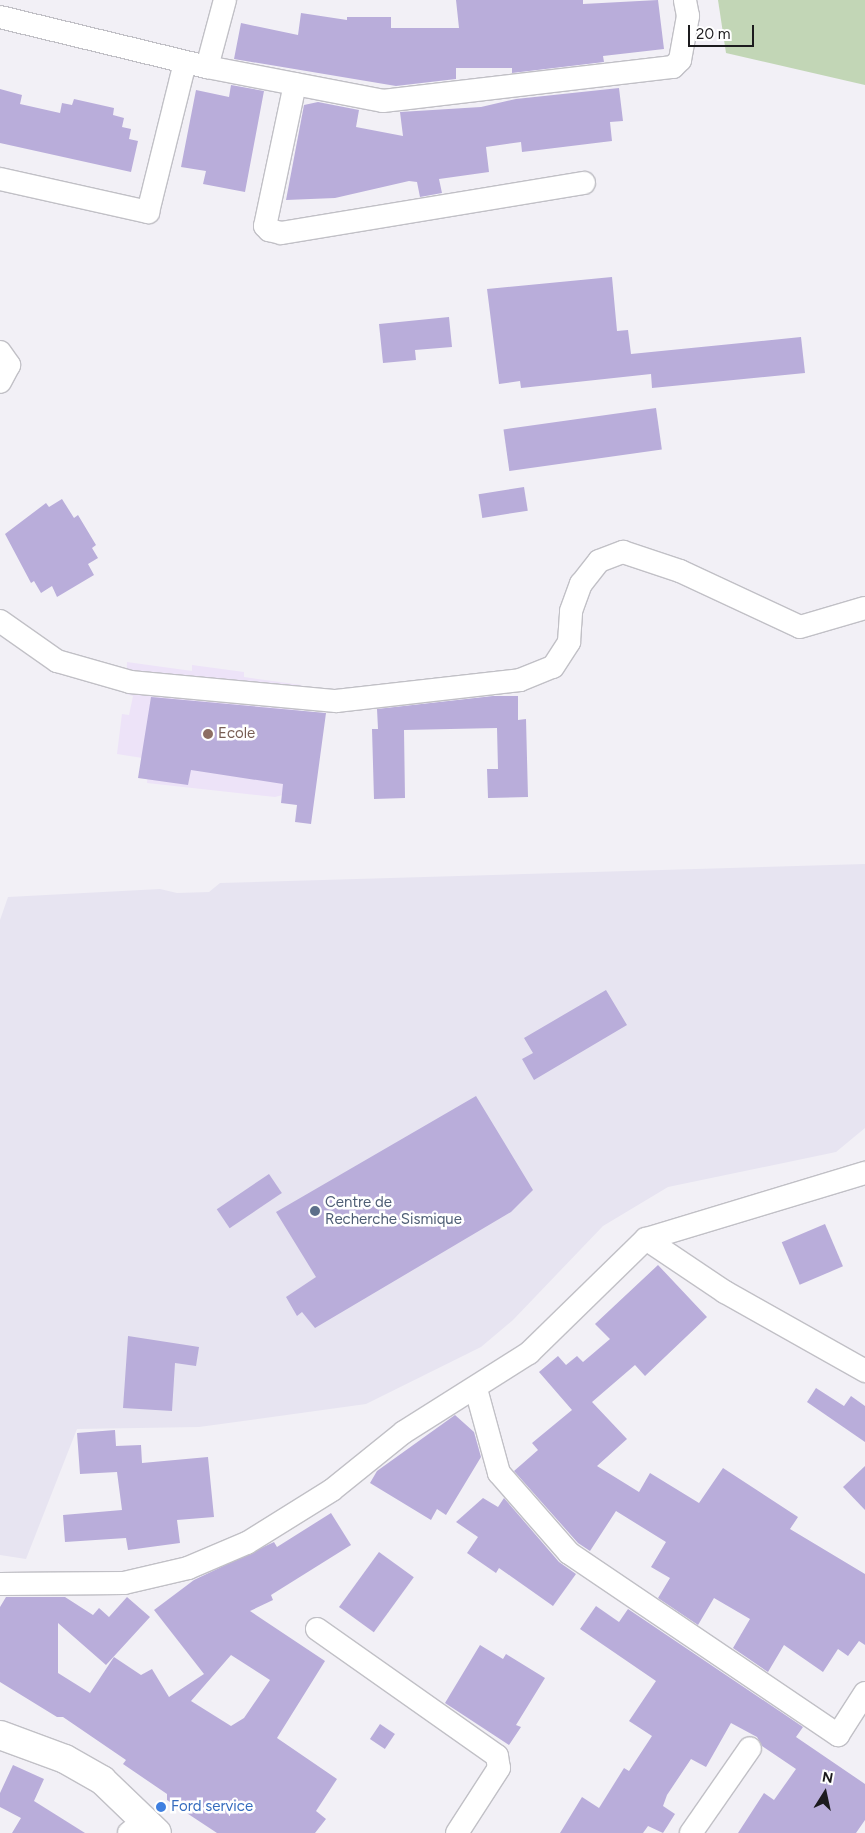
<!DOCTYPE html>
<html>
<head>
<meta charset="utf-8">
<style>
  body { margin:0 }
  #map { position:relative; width:865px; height:1833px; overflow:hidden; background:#f2f0f6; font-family:Figtree,sans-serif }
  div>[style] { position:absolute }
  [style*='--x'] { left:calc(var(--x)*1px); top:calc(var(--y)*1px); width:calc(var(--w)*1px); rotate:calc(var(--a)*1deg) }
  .built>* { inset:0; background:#e7e4f1 }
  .education>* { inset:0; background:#ede3f8 }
  .green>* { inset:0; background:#c2d6b6 }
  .building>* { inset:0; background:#b9adda; transform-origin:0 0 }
  .roads { filter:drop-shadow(1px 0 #c1c0c6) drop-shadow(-1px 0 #c1c0c6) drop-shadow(0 1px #c1c0c6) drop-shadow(0 -1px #c1c0c6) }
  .minor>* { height:22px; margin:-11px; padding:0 11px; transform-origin:11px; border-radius:11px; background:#fff }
  .major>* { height:28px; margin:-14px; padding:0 14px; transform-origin:14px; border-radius:14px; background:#fff }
  .dots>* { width:14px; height:14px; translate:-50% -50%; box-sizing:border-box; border:2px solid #fff; border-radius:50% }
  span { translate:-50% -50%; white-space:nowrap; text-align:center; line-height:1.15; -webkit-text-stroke:5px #fff; paint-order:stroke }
  .education-label { font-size:15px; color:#785e54 }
  .left { translate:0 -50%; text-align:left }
  .service-label { font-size:15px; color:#4e5e75 }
  .shop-label { font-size:15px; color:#366cbe }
  .north { position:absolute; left:800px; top:1768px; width:50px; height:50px; -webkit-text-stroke:4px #fff; paint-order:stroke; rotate:10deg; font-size:14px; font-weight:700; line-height:20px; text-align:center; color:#1c1b1e }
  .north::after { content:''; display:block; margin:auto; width:18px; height:22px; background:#1c1b1e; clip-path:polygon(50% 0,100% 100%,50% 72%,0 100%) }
  .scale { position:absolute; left:688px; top:25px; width:66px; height:22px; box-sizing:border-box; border:2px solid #1c1b1e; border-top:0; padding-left:6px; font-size:15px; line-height:18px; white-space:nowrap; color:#1c1b1e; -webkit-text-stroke:4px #fff; paint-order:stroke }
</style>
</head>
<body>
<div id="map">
  <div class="built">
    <div style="clip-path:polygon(865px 864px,865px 1128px,836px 1152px,668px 1187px,603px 1226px,513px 1320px,481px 1347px,366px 1404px,199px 1427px,77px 1429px,26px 1559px,0 1555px,0 920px,8px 897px,160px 889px,177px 893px,209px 892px,220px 883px)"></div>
  </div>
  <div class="education">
    <div style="clip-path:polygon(127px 662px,192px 671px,192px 665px,244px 672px,244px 677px,301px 685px,290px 793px,275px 797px,147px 783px,149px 759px,117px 754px,122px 714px,129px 715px,133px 696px,126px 694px)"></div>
  </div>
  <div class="green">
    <div style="clip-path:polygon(718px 0,865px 0,865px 85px,726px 53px)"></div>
  </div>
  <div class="building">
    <div style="clip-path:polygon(456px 0,583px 0,583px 4px,658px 0,664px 49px,603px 56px,604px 62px,512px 73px,512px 68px,456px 68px,456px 79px,396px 86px,234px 59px,241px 23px,298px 35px,301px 13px,347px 20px,347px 17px,391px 17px,391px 28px,459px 28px)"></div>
    <div style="clip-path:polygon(231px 85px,264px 91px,245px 192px,203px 184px,206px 171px,181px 167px,196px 90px,229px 97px)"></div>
    <div style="clip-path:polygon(619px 88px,623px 121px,610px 122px,612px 141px,522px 152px,521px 142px,486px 147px,489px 172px,439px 179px,442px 193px,420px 197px,417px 182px,409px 181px,335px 198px,286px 200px,304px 105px,318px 102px,359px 110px,356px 127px,403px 136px,400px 112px,481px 107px,516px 99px)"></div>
    <div style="clip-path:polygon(0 89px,22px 95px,20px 104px,60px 113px,62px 103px,72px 105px,74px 99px,114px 108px,113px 115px,124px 118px,122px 127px,131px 129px,129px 139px,138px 141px,131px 172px,0 143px)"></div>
    <div style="clip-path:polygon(612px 277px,617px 331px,628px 330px,631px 354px,801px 337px,805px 373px,652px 388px,651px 374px,521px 388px,520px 381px,499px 384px,487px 289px)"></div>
    <div style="clip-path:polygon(449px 317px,452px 347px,415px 350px,416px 360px,383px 363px,379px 324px)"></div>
    <div style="left:656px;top:408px;width:42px;height:154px;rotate:82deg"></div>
    <div style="left:524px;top:487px;width:24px;height:46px;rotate:81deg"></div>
    <div style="clip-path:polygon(62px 499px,74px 518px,78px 515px,96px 545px,92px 548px,98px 558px,88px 564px,94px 575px,57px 597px,52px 586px,41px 593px,34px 581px,31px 583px,5px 534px,46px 503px,49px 507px)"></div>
    <div style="clip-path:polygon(493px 696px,518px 696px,518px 720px,526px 719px,528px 797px,488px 798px,487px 769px,498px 769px,497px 728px,404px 730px,405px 798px,374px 799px,372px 729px,378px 729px,377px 709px)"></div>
    <div style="clip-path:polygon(151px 697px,326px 713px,311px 824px,295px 822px,297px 805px,281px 803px,283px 784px,191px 770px,188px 785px,138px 778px)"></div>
    <div style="clip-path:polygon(606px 990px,627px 1025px,534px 1080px,522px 1059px,533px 1053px,524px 1038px)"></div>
    <div style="clip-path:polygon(476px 1096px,533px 1190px,511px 1212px,315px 1328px,302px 1312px,297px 1316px,286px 1297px,316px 1277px,276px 1212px)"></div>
    <div style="left:269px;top:1174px;width:23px;height:63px;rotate:56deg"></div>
    <div style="left:825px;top:1224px;width:46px;height:47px;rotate:67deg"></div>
    <div style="clip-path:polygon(658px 1265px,707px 1317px,645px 1376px,635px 1365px,592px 1402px,627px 1439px,597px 1466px,639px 1492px,650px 1473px,699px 1503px,723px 1468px,798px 1517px,790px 1529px,865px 1574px,865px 1645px,859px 1641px,848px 1656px,838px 1649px,823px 1672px,784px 1645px,768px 1672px,733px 1648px,750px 1619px,714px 1598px,698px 1625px,658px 1598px,670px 1578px,651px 1567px,666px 1542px,616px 1511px,590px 1551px,578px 1543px,514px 1471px,538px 1450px,532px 1443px,572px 1410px,539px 1372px,558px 1356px,566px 1365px,577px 1356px,583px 1362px,610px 1339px,595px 1324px)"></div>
    <div style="clip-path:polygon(128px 1336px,199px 1347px,196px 1366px,175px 1363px,172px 1411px,123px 1408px)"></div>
    <div style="clip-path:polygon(816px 1388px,844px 1406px,851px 1396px,865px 1406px,865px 1442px,807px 1402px)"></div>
    <div style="clip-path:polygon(455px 1415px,474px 1432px,481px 1457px,446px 1515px,437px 1509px,431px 1520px,370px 1483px,377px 1471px)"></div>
    <div style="clip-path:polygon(115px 1430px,116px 1446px,141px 1445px,142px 1463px,208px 1457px,214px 1517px,177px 1520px,180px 1543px,128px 1550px,126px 1538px,65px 1542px,63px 1515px,122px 1510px,117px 1472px,80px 1474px,77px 1433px)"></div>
    <div style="clip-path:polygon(865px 1466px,865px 1510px,843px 1487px)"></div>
    <div style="clip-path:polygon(483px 1498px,498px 1507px,504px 1498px,559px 1562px,576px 1574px,553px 1606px,499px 1568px,496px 1573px,467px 1553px,478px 1537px,456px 1522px)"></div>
    <div style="clip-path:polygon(evenodd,331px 1513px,351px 1545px,271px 1595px,273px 1600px,250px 1611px,325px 1661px,277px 1738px,337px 1779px,316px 1811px,326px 1819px,315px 1833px,217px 1833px,167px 1800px,167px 1794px,123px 1764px,126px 1760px,63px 1717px,57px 1717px,0 1682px,0 1607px,6px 1597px,65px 1597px,93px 1615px,99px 1608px,109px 1617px,127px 1597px,150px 1617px,106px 1665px,58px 1623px,58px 1673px,90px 1693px,114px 1657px,141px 1675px,152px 1669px,169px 1697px,204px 1674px,154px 1610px,194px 1580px,274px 1542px,277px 1547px,331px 1513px,231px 1655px,270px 1680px,244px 1718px,231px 1726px,191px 1701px,231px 1655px)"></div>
    <div style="left:379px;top:1552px;width:43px;height:68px;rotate:36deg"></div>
    <div style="clip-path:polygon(596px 1606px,619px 1622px,628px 1609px,803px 1727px,796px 1737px,865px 1784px,865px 1820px,856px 1833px,738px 1833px,764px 1793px,774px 1800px,796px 1769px,762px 1746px,757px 1737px,731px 1723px,706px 1767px,691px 1759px,667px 1795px,663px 1806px,675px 1814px,663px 1833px,648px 1826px,643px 1833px,560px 1833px,582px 1797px,599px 1808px,624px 1768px,629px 1771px,652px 1736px,629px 1721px,656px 1681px,580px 1629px)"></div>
    <div style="clip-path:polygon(480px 1645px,503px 1659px,506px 1654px,545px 1678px,516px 1725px,521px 1727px,509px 1745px,445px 1703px)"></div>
    <div style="left:380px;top:1724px;width:18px;height:18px;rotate:34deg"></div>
    <div style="clip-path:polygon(13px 1765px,44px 1779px,34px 1801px,85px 1833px,12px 1833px,21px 1818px,0 1807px,0 1793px)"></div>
  </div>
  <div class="roads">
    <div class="minor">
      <div style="--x:0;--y:17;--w:213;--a:13.6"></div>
      <div style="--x:207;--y:67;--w:179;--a:10.9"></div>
      <div style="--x:383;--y:101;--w:292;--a:-6.7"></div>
      <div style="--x:673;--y:67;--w:10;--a:-45"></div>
      <div style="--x:680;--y:60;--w:45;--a:-79.7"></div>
      <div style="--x:688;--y:16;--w:16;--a:-101"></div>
      <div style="--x:207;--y:67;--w:69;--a:-75"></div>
      <div style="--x:295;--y:84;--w:145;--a:101.9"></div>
      <div style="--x:265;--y:226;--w:6;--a:45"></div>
      <div style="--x:269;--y:230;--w:12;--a:14"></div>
      <div style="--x:281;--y:233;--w:307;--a:-9.4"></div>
      <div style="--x:0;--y:179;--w:152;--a:12.6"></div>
      <div style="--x:148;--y:212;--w:154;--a:-76.1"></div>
      <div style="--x:0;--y:352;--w:16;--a:55"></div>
      <div style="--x:9;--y:365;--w:19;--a:118"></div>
      <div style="--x:0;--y:621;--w:70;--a:35.1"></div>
      <div style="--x:57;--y:661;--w:76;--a:16"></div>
      <div style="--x:130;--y:682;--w:207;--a:5.3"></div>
      <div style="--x:336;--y:701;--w:185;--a:-6.5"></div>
      <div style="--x:520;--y:680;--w:35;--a:-22"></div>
      <div style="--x:553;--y:667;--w:30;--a:-57"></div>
      <div style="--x:569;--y:642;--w:31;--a:-86"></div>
      <div style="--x:571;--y:611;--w:29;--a:-70"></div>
      <div style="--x:581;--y:584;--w:29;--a:-52"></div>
      <div style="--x:599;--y:561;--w:26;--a:-21"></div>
      <div style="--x:623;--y:552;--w:60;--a:18.4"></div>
      <div style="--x:680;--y:571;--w:132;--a:25"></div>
      <div style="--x:800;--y:627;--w:68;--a:-16.3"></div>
      <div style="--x:646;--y:1239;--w:95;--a:33.9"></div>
      <div style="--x:725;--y:1292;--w:161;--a:29.4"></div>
      <div style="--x:476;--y:1389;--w:87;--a:74.7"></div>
      <div style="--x:499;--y:1473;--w:106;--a:48.8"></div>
      <div style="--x:569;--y:1553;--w:325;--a:34.1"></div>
      <div style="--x:838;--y:1735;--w:50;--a:-57.3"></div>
      <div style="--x:0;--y:1584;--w:124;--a:-0.5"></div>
      <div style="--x:124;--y:1583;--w:66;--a:-13.2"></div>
      <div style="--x:188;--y:1568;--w:64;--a:-23"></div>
      <div style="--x:247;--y:1543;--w:100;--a:-31.9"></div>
      <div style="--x:332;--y:1490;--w:92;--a:-38.9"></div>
      <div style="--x:404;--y:1432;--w:148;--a:-32.3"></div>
      <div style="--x:529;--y:1353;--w:163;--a:-44.3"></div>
      <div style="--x:646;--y:1239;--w:229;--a:-16.8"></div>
      <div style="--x:317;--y:1629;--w:220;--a:35.2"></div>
      <div style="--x:497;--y:1756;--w:12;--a:81"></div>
      <div style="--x:499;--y:1768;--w:77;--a:122.9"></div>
      <div style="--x:129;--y:1833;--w:22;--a:-39"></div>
      <div style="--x:691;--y:1833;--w:103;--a:-55.2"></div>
    </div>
    <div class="major">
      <div style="--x:0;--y:1735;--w:69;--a:20.3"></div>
      <div style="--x:65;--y:1759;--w:43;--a:29.6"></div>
      <div style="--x:102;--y:1780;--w:76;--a:43.9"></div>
    </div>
  </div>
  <div class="dots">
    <div style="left:208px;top:734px;background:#8d6e63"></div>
    <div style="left:315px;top:1211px;background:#5c6f8a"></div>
    <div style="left:161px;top:1807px;background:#3f7fe0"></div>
  </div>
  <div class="education-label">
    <span class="left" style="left:218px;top:734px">Ecole</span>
  </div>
  <div class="service-label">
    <span class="left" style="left:325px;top:1211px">Centre de<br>Recherche Sismique</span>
  </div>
  <div class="shop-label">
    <span class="left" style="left:171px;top:1807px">Ford service</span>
  </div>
  <div class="north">N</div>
  <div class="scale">20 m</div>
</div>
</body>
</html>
